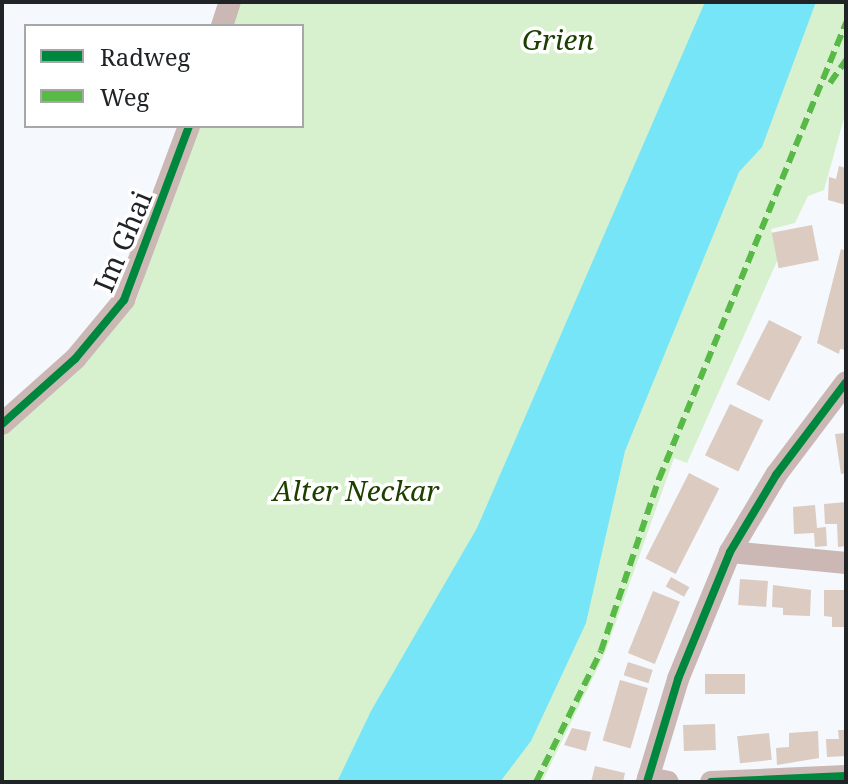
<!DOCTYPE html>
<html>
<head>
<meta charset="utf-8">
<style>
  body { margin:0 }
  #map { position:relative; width:848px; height:784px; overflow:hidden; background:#f5f8fc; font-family:"Noto Serif",serif }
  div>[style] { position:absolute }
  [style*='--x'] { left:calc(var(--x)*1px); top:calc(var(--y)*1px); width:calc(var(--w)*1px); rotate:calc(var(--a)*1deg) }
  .green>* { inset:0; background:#d7f0ce }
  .water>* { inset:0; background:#76e5f8 }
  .building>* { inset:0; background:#dbcbc1; transform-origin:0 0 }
  .minor>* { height:22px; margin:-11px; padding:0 11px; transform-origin:11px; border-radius:11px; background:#cbb7b4 }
  .quiet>* { height:6px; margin-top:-3px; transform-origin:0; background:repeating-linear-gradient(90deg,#58b947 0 12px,transparent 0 18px) }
  .cycleway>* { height:8px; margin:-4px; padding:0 4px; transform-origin:4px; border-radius:4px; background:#00873e }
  span { translate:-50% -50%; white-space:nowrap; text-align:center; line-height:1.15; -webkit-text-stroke:7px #fff; paint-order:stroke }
  .park-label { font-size:28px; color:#1d4001; font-style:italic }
  .street-label { font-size:28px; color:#212427 }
  .frame { position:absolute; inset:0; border:4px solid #212427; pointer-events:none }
  .legend { position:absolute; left:24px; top:24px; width:280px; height:104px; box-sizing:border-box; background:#fff; border:2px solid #a6a7a9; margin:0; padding:10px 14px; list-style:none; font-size:24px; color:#212427 }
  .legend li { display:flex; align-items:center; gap:16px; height:40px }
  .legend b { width:40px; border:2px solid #a6a7a9 }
</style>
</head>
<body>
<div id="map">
  <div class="green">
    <div style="clip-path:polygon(236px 2px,846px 2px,846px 111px,824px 190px,808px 196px,795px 223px,771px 229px,778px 259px,687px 463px,674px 458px,605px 653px,542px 782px,2px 782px,2px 433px,83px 359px,136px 301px,195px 126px,302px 126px,302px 26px,228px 26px)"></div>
  </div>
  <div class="water">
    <div style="clip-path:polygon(705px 2px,816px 2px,762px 147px,739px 172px,625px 451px,586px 623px,559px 681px,531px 741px,500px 782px,337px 782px,371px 711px,477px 528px)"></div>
  </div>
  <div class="building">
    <div style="clip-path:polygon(839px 166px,846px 168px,846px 205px,828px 200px,829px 177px,836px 179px)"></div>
    <div style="left:812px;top:225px;width:36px;height:41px;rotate:79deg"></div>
    <div style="clip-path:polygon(841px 249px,846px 251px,846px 350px,840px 349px,839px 354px,817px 343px)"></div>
    <div style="left:769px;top:320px;width:37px;height:72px;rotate:27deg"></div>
    <div style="left:730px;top:404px;width:37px;height:57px;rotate:26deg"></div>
    <div style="clip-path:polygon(846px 433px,846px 473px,841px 474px,835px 434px)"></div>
    <div style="left:689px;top:473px;width:34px;height:96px;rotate:27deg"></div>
    <div style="clip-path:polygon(846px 502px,846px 546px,838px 547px,837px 524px,825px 524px,824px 504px)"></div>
    <div style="clip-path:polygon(815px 505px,817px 528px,826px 527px,827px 546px,815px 547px,814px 533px,794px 534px,793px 507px)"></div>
    <div style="left:671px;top:577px;width:21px;height:11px;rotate:29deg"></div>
    <div style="left:740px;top:579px;width:28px;height:26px;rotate:4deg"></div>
    <div style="clip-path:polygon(773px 585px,811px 590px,810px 616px,783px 615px,783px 608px,772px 607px)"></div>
    <div style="clip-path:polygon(824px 590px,846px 590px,846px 627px,832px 627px,832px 617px,824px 616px)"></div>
    <div style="left:653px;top:591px;width:29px;height:67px;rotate:22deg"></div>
    <div style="left:628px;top:662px;width:26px;height:14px;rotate:18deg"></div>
    <div style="left:745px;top:674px;width:20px;height:40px;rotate:90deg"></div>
    <div style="left:620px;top:680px;width:29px;height:63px;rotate:16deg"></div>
    <div style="left:715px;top:724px;width:26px;height:32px;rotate:88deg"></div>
    <div style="clip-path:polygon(572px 728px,591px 732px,586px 751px,564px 745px)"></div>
    <div style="clip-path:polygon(838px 730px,846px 730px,846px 756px,827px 757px,826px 739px,839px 739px)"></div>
    <div style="clip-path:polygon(818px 731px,819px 758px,777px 765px,776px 748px,789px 747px,789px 733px)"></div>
    <div style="left:769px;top:733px;width:27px;height:32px;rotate:84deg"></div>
    <div style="clip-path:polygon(595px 766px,625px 773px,623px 782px,591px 782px)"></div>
  </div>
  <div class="minor">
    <div style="--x:222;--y:26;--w:25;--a:-72"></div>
    <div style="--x:2;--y:424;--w:98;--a:-41.7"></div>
    <div style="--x:75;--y:359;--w:77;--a:-50.3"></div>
    <div style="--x:124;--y:300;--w:186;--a:-69.5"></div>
    <div style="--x:730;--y:552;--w:117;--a:5.4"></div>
    <div style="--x:648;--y:778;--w:20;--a:11"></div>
    <div style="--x:647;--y:782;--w:108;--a:-73.2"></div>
    <div style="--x:678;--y:679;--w:137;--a:-67.7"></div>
    <div style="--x:730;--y:552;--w:90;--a:-59.1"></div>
    <div style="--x:776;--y:475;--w:116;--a:-53"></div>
    <div style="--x:711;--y:782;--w:135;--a:-2.5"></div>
  </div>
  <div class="quiet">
    <div style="--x:830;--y:83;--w:28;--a:-55"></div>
    <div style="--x:536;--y:782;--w:146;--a:-63.6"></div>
    <div style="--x:601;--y:651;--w:182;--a:-71.4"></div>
    <div style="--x:659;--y:479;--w:494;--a:-67.7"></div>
  </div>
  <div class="cycleway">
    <div style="--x:2;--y:424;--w:98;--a:-41.7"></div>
    <div style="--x:75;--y:359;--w:77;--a:-50.3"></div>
    <div style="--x:124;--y:300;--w:186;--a:-69.5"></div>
    <div style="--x:647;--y:782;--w:108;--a:-73.2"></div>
    <div style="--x:678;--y:679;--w:137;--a:-67.7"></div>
    <div style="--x:730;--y:552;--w:90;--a:-59.1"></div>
    <div style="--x:776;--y:475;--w:116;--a:-53"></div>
    <div style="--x:711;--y:782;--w:135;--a:-2.5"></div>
  </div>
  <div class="park-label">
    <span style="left:558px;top:39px">Grien</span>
    <span style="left:356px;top:490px">Alter Neckar</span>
  </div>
  <div class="street-label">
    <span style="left:122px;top:241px;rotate:-67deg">Im Ghai</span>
  </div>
  <div class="frame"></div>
  <ul class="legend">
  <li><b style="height:10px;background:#00873e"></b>Radweg</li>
  <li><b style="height:10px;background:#58b947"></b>Weg</li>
  </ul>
</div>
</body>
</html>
